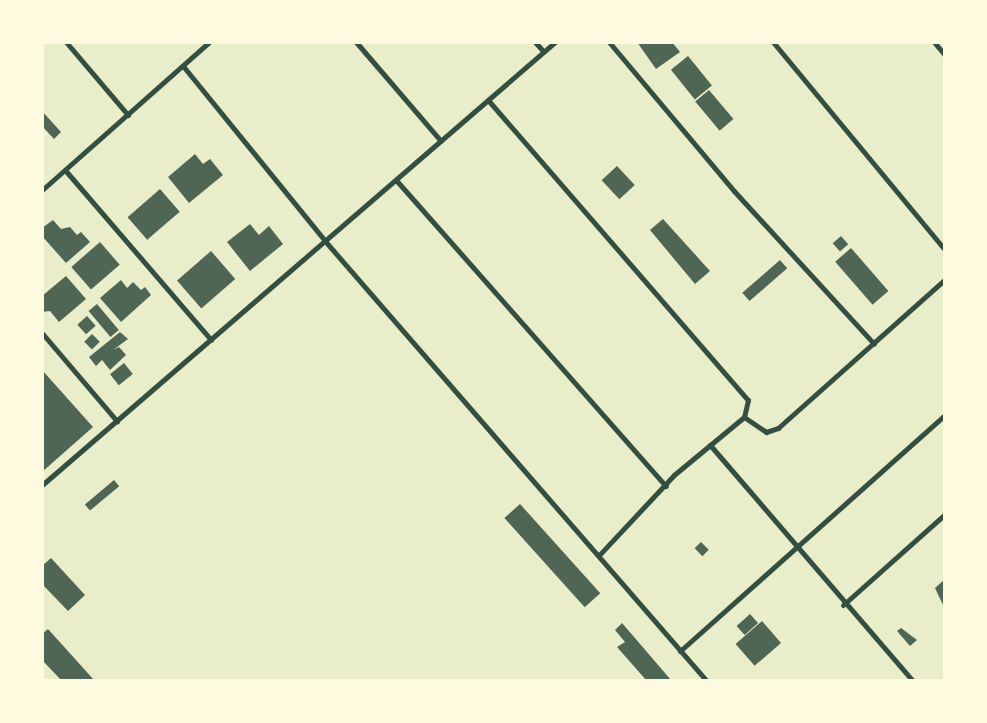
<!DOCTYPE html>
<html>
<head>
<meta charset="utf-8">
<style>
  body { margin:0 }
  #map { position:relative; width:987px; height:723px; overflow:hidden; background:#e9edc9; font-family:"Open Sans",sans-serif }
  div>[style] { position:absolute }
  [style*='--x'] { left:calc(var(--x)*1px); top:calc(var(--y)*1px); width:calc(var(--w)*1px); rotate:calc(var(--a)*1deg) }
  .building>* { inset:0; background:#4f6655; transform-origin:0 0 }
  .minor>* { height:5px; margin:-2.5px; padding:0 2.5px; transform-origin:2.5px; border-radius:2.5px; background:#344e41 }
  span { translate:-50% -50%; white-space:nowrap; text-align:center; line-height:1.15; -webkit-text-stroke:4.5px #fefae0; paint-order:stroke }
  .frame { position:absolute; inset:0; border:44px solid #fefae0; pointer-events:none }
</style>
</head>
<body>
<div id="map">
  <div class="building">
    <div style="clip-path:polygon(637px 42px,672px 42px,680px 52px,656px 69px)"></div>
    <div style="left:688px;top:56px;width:38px;height:22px;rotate:51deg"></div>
    <div style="left:709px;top:90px;width:38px;height:18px;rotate:50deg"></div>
    <div style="clip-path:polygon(42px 111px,61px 132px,54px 139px,42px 126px)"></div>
    <div style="clip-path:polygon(195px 154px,203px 164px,210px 159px,223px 175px,189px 203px,168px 177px)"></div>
    <div style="left:617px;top:166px;width:26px;height:21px;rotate:47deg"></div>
    <div style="left:160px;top:189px;width:30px;height:43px;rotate:49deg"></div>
    <div style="clip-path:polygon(663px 219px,710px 271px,695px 284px,650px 230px)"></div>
    <div style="clip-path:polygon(53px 220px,61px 229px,70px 227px,77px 235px,81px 232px,90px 242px,66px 263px,42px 236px,42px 228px)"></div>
    <div style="clip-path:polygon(250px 224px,259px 235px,269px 226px,283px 244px,250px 271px,227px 242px)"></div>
    <div style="left:841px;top:236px;width:11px;height:11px;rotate:49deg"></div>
    <div style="left:100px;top:242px;width:30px;height:38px;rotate:49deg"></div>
    <div style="left:851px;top:248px;width:57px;height:21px;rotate:49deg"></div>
    <div style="left:211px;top:251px;width:37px;height:45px;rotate:49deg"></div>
    <div style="left:780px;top:260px;width:11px;height:50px;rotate:49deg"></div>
    <div style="clip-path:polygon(66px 276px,86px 299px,59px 322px,50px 311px,42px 312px,42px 296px)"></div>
    <div style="clip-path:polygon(121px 280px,127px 288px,133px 282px,141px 290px,145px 287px,151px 295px,121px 322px,100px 298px)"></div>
    <div style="left:97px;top:304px;width:34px;height:11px;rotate:50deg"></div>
    <div style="left:87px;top:316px;width:13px;height:13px;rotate:48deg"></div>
    <div style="clip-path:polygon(120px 332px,128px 339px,113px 350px,119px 347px,126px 355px,110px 370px,102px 360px,96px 366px,89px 357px)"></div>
    <div style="left:92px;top:334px;width:11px;height:11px;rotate:45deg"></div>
    <div style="left:124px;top:363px;width:14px;height:18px;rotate:51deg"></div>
    <div style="clip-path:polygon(42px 370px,93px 427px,42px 472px)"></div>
    <div style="left:114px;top:480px;width:8px;height:38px;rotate:50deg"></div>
    <div style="left:520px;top:504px;width:120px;height:21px;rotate:48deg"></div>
    <div style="left:701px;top:542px;width:11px;height:9px;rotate:45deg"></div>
    <div style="clip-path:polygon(51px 558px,85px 595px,68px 611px,42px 584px,42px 566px)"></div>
    <div style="clip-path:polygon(944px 580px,944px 607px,935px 588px)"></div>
    <div style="left:750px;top:614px;width:12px;height:18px;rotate:48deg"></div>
    <div style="left:762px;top:621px;width:29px;height:35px;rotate:49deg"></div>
    <div style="clip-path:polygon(622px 623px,671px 680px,646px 680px,617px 647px,625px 642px,615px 630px)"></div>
    <div style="clip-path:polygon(901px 628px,917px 640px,910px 646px,897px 631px)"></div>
    <div style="clip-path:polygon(48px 629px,94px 680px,61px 680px,42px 660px,42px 634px)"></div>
  </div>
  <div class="minor">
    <div style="--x:66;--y:42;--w:96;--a:49.7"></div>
    <div style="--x:356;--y:42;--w:130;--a:49.4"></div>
    <div style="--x:535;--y:42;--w:13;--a:48"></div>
    <div style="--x:609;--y:42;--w:194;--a:50"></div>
    <div style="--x:734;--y:191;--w:207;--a:47.5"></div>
    <div style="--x:773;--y:42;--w:268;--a:50.4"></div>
    <div style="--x:934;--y:42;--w:16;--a:50"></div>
    <div style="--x:183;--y:66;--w:225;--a:50.9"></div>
    <div style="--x:325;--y:241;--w:581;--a:49.05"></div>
    <div style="--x:488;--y:100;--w:397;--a:49.1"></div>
    <div style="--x:748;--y:400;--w:17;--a:103"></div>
    <div style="--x:744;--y:417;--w:91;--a:140.4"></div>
    <div style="--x:674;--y:475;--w:108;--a:133.1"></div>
    <div style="--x:65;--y:170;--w:224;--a:49.3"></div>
    <div style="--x:396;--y:180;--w:408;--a:48.6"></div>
    <div style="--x:42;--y:190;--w:223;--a:-41.5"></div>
    <div style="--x:42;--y:333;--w:116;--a:49.6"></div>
    <div style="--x:744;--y:417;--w:27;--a:34"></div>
    <div style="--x:766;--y:432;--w:13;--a:-18"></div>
    <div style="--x:778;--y:428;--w:222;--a:-41.7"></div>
    <div style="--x:710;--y:445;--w:310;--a:49.3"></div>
    <div style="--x:42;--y:485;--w:678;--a:-40.81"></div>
    <div style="--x:843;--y:605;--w:135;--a:-41.7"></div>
    <div style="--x:680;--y:651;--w:353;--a:-41.7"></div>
  </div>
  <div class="frame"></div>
</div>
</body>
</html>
